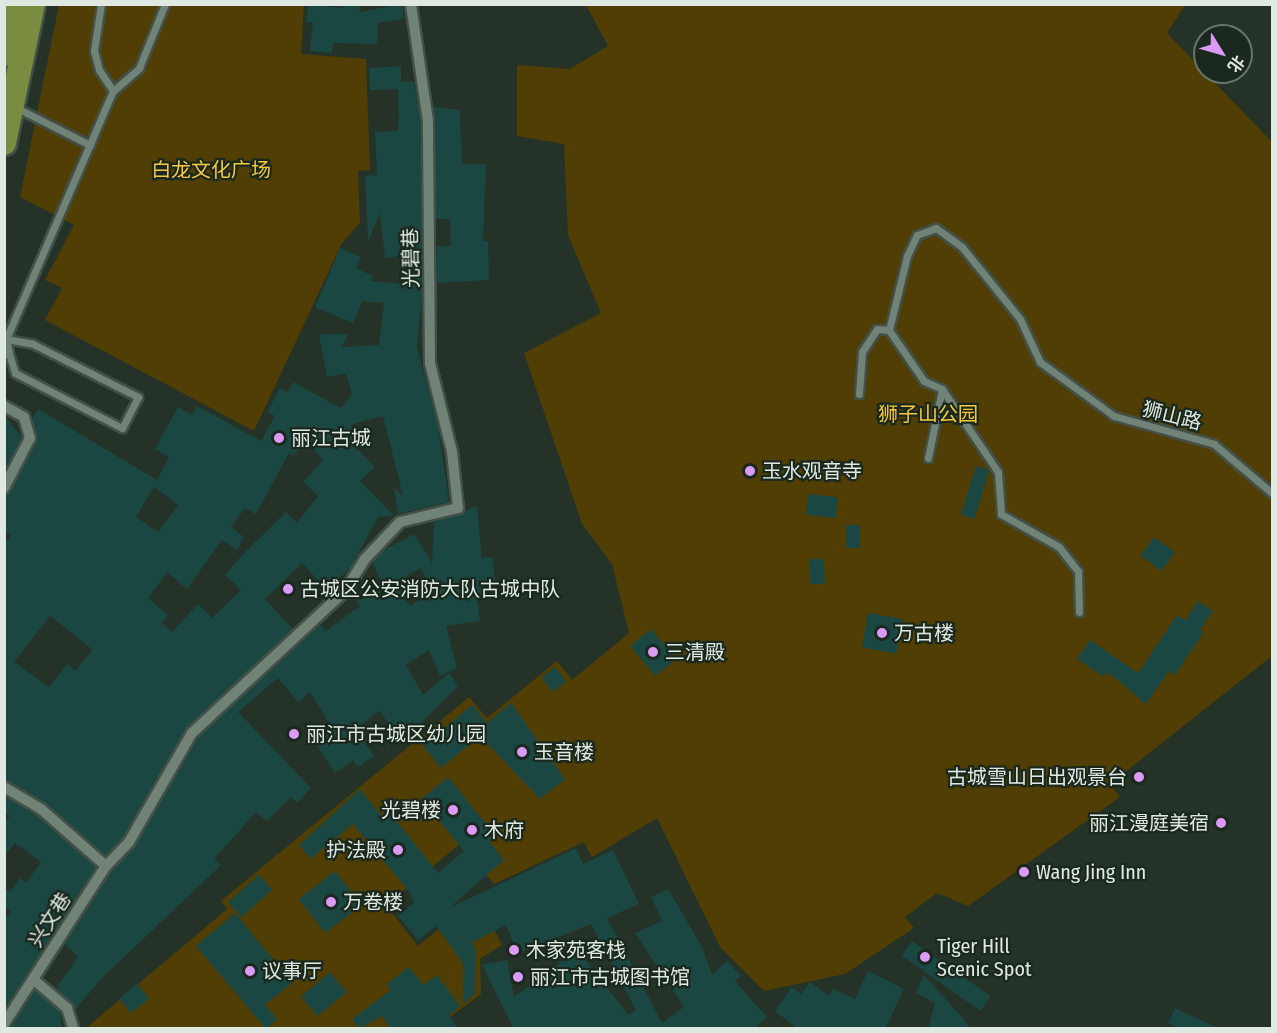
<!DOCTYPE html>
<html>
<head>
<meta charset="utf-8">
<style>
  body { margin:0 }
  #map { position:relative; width:1277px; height:1033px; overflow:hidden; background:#243228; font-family:"Fira Sans Condensed","Noto Sans SC",sans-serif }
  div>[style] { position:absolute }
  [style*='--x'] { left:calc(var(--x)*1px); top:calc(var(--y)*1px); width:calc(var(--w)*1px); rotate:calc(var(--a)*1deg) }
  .green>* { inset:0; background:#513e04 }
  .building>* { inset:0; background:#1b4742; transform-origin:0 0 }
  .roads { filter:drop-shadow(2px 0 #435047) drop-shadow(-2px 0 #435047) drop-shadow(0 2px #435047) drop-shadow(0 -2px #435047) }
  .service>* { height:7px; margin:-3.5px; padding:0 3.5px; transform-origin:3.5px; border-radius:3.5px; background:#718276 }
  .pedestrian>* { height:10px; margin:-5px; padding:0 5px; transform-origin:5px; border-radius:5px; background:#718276 }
  .trunk>* { height:24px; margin:-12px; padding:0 12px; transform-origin:12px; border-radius:12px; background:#798c40 }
  .dots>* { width:16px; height:16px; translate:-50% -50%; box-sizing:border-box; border:3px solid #1a281e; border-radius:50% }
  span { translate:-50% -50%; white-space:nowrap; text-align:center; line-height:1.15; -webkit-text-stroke:4.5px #1a281e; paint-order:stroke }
  .park-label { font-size:20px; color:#f6c63f }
  .street-label { font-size:20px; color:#dfe9e2 }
  .poi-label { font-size:20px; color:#dfe9e2 }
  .left { translate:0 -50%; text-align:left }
  .right { translate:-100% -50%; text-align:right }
  .frame { position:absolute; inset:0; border:6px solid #dfe9e2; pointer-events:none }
  .north { position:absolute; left:1193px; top:24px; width:60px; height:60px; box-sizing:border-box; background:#1a281e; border:2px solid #69756c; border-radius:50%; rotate:127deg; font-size:16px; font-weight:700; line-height:24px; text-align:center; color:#dfe9e2 }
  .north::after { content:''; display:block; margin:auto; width:21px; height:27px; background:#da9af6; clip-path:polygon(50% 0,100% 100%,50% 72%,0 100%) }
</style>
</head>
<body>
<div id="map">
  <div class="green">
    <div style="clip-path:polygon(59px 5px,304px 5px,301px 54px,366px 59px,370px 170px,358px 171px,360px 223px,342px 243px,254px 431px,45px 320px,62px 288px,45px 280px,74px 225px,20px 197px)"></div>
    <div style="clip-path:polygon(586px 5px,1185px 5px,1167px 33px,1272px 142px,1272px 656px,1110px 784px,1120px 797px,968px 906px,937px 893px,905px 917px,914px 928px,845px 974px,764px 991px,720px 947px,657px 818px,592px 857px,584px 842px,494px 884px,460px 844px,386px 905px,418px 946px,478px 897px,502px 945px,480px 959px,481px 994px,435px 1028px,86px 1028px,227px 909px,221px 901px,469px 697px,487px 718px,557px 661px,572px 680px,629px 633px,612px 564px,582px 524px,524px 353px,601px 313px,568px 235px,564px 144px,517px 136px,517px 65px,570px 69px,608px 46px)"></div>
  </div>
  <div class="building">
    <div style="clip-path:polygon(344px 4px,359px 4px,360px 12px,402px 4px,404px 19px,378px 23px,377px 44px,333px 43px,332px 53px,310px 51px,313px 22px,306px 22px,308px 5px,344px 8px)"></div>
    <div style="clip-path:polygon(evenodd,401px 66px,401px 82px,414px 81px,421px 122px,422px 297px,417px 347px,438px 426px,449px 502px,398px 514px,394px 487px,403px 496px,383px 416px,350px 425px,364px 439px,355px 447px,375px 467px,360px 481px,393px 515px,378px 517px,351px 567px,327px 590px,302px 563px,265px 599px,293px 629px,187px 728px,123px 837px,106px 856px,46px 803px,4px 780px,4px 545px,11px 536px,4px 531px,4px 495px,37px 441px,32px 419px,38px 409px,157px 480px,169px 457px,155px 449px,178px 407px,192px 415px,197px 406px,261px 441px,275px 416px,267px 412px,280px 388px,288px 392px,293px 382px,341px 408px,352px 395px,346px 373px,327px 377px,319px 334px,348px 334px,342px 347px,379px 345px,384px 303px,362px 301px,353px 323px,315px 307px,340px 248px,361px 257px,356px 268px,373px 276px,371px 281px,404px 284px,407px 255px,385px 258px,380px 213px,368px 242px,365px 176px,377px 175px,375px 132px,398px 131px,399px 114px,398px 89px,370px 90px,369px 68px,401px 66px,304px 439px,323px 460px,303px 482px,318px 496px,297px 523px,286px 512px,243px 554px,225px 575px,241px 590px,212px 618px,198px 604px,172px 632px,162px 623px,168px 615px,148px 598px,167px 572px,187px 589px,222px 540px,237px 550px,244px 537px,231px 527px,245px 508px,256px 514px,289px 453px,294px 456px,304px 439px,401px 66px,154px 487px,178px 505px,158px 532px,136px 517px,154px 487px,401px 66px,50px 616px,93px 650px,75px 671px,67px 664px,49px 687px,14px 662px,50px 616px)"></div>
    <div style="clip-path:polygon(434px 107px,460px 110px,462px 164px,486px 164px,483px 241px,488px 241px,489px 280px,437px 283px,437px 246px,451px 246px,450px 219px,436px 219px)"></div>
    <div style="clip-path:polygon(4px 415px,22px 437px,4px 471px)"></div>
    <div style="left:976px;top:466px;width:14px;height:51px;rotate:17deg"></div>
    <div style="left:808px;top:494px;width:30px;height:21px;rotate:6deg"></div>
    <div style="clip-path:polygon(evenodd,477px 506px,482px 558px,492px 557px,497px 595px,477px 598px,480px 621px,446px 626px,457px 668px,440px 676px,429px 650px,406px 665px,423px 695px,449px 673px,458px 686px,416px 728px,412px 722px,395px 734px,380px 711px,356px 728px,374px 756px,358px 767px,353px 760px,335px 773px,315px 742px,333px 730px,310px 692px,298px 702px,278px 678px,238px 712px,311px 788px,297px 803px,291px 797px,267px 821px,256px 812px,214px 859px,221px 865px,101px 979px,75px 1010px,56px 988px,78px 957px,65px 944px,112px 871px,135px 846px,198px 738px,320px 625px,326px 631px,360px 606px,356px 600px,383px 584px,372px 562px,384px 550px,414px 534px,432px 563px,434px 522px,477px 506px,420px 568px,434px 591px,410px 606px,396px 583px,420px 568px)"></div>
    <div style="left:846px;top:525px;width:14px;height:23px"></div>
    <div style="left:1154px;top:537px;width:26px;height:23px;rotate:36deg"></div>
    <div style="left:824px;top:559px;width:25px;height:15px;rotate:88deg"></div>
    <div style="clip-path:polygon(1198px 601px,1213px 611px,1200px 630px,1204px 632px,1175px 675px,1169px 671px,1146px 704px,1108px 672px,1104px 677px,1077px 659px,1090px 640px,1138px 673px,1177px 615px,1185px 621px)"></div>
    <div style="left:868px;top:613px;width:35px;height:35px;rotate:10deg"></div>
    <div style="left:651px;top:629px;width:39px;height:27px;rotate:50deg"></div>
    <div style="left:555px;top:667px;width:18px;height:17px;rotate:52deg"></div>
    <div style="clip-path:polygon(511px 703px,565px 779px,540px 799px,480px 736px,441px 768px,423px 746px,472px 705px,487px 723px)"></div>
    <div style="clip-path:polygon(448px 777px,495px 835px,489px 841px,504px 860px,449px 908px,576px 848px,583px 864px,613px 850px,639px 904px,607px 918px,662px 1023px,684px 1007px,635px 933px,662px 921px,651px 897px,668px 889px,702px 947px,712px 975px,727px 961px,741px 976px,735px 981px,767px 1017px,754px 1029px,514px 1029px,482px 965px,507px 960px,514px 997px,578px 950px,628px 1015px,636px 1010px,591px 924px,518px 953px,506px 925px,471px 943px,476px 950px,475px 994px,463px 1004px,463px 963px,436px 926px,418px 940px,398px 916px,414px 903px,411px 894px,353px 824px,310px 859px,299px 845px,360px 789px,385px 820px,391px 814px,438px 873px,464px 851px,421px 799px)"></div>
    <div style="clip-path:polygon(4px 796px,37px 815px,96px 867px,4px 1009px,4px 920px,11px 911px,4px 907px,4px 887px,10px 892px,20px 878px,26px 883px,41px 862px,15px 843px,4px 857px,4px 823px,10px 816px,4px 812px)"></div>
    <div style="left:335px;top:871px;width:43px;height:46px;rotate:52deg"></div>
    <div style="left:259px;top:875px;width:20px;height:41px;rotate:49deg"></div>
    <div style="clip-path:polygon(235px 913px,292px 983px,265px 1005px,277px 1019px,266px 1029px,196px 946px)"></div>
    <div style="left:912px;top:941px;width:96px;height:18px;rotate:35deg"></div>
    <div style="clip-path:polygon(409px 967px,423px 985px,437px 975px,460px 1006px,449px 1015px,458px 1029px,391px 1029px,382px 1016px,359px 1029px,352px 1019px,391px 990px,387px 984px)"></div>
    <div style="clip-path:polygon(868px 971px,904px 989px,885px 1029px,798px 1029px,775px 1011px,792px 987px,801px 994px,810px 982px,829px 996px,833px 989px,855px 999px)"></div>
    <div style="left:330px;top:972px;width:26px;height:38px;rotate:50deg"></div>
    <div style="clip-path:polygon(924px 975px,959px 1014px,971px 1029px,928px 1029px,935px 1003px,916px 993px)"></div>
    <div style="left:137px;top:984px;width:19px;height:23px;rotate:51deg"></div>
    <div style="clip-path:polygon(35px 990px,60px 1012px,62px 1029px,10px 1029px)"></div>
    <div style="clip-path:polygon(1175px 1008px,1185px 1013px,1221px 1029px,1182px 1029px,1168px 1023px)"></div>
  </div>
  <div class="roads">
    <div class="service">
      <div style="--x:101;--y:4;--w:48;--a:98.5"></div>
      <div style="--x:94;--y:51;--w:20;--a:75"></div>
      <div style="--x:99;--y:70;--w:25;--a:56"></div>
      <div style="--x:17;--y:108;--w:82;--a:26.9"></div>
      <div style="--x:6;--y:339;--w:27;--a:10"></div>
      <div style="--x:33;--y:344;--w:118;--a:26.8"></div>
      <div style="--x:138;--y:397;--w:35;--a:117"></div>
      <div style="--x:122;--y:428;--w:120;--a:-152.8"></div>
      <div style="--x:15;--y:373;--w:21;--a:-107"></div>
      <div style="--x:4;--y:355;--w:5;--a:-22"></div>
      <div style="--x:9;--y:353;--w:14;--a:-102"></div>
      <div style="--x:6;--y:339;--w:270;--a:-66.7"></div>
      <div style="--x:113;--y:91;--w:35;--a:-41"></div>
      <div style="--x:139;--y:68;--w:69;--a:-67.9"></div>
      <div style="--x:942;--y:389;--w:100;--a:56"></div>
      <div style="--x:998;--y:472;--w:42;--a:85.9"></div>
      <div style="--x:1001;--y:514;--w:67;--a:29.6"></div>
      <div style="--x:1059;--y:547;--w:31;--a:52"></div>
      <div style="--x:1078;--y:571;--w:41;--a:88.6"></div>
      <div style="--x:859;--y:394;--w:42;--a:-85.9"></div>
      <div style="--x:862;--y:352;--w:27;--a:-57"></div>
      <div style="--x:877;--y:329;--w:12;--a:5"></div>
      <div style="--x:928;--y:458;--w:70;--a:-78.5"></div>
      <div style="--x:942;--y:389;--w:20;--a:-156"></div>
      <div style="--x:924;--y:381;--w:62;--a:-124.5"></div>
      <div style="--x:889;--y:330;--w:76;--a:-76.3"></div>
      <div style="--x:907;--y:256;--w:23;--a:-65"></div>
      <div style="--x:917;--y:235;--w:20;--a:-20"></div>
      <div style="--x:936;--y:228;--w:32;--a:36"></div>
      <div style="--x:962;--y:247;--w:92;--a:51.1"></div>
      <div style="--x:1020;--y:319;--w:47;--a:65.1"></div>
      <div style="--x:1040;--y:362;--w:92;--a:36.1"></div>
      <div style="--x:1114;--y:416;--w:104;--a:15.6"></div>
      <div style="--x:1214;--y:444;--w:76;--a:40.2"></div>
    </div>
    <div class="pedestrian">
      <div style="--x:4;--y:406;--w:23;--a:29"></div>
      <div style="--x:24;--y:417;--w:22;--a:74"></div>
      <div style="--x:30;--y:438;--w:56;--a:117.5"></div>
      <div style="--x:4;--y:787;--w:43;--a:30.7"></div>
      <div style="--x:41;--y:809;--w:86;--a:41.2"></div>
      <div style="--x:33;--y:979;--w:45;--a:40.5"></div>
      <div style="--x:67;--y:1008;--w:21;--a:73"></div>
      <div style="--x:4;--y:1024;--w:188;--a:-57.2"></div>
      <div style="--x:106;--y:866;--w:33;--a:-46"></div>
      <div style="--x:129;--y:842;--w:126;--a:-60"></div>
      <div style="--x:192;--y:733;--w:209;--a:-42.9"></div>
      <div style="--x:345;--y:591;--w:36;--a:-58"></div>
      <div style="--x:364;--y:560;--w:52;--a:-46.5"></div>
      <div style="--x:400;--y:522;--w:60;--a:-13.6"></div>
      <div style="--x:458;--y:508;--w:56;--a:-96.1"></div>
      <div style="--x:452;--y:452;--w:92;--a:-103.9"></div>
      <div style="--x:430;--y:363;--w:242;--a:-90.5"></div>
      <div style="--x:428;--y:121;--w:118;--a:-98.3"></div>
    </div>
    <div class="trunk">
      <div style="--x:4;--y:54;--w:51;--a:-77.6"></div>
      <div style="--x:4;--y:143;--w:142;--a:-78.2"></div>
    </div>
  </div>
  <div class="dots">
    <div style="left:279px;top:438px;background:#da9af6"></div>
    <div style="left:750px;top:471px;background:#da9af6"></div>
    <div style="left:288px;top:589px;background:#da9af6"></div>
    <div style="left:882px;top:633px;background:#da9af6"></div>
    <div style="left:653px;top:652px;background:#da9af6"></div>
    <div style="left:294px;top:734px;background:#da9af6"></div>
    <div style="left:522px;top:752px;background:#da9af6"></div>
    <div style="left:1139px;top:777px;background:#da9af6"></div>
    <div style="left:453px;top:810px;background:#da9af6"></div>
    <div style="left:1221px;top:823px;background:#da9af6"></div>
    <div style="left:472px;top:830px;background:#da9af6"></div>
    <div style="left:398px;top:850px;background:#da9af6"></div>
    <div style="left:1024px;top:872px;background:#da9af6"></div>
    <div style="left:331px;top:902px;background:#da9af6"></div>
    <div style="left:514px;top:950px;background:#da9af6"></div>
    <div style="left:925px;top:957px;background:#da9af6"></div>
    <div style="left:250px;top:971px;background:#da9af6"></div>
    <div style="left:518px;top:977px;background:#da9af6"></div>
  </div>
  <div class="park-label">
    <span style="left:211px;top:170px">白龙文化广场</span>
    <span style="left:928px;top:414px">狮子山公园</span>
  </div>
  <div class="street-label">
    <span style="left:411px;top:258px;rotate:-91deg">光碧巷</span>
    <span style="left:1172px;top:416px;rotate:14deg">狮山路</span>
    <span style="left:50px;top:920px;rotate:-57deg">兴文巷</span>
  </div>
  <div class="poi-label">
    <span class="left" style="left:291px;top:438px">丽江古城</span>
    <span class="left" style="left:762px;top:471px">玉水观音寺</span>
    <span class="left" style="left:300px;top:589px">古城区公安消防大队古城中队</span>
    <span class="left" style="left:894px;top:633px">万古楼</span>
    <span class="left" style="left:665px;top:652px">三清殿</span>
    <span class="left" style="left:306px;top:734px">丽江市古城区幼儿园</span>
    <span class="left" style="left:534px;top:752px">玉音楼</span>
    <span class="right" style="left:1127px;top:777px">古城雪山日出观景台</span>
    <span class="right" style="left:441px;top:810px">光碧楼</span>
    <span class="right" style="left:1209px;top:823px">丽江漫庭美宿</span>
    <span class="left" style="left:484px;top:830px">木府</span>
    <span class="right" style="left:386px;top:850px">护法殿</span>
    <span class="left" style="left:1036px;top:872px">Wang Jing Inn</span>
    <span class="left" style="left:343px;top:902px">万卷楼</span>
    <span class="left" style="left:937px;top:958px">Tiger Hill<br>Scenic Spot</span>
    <span class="left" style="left:526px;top:950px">木家苑客栈</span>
    <span class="left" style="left:262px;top:971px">议事厅</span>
    <span class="left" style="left:530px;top:977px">丽江市古城图书馆</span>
  </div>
  <div class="frame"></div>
  <div class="north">北</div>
</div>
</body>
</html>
